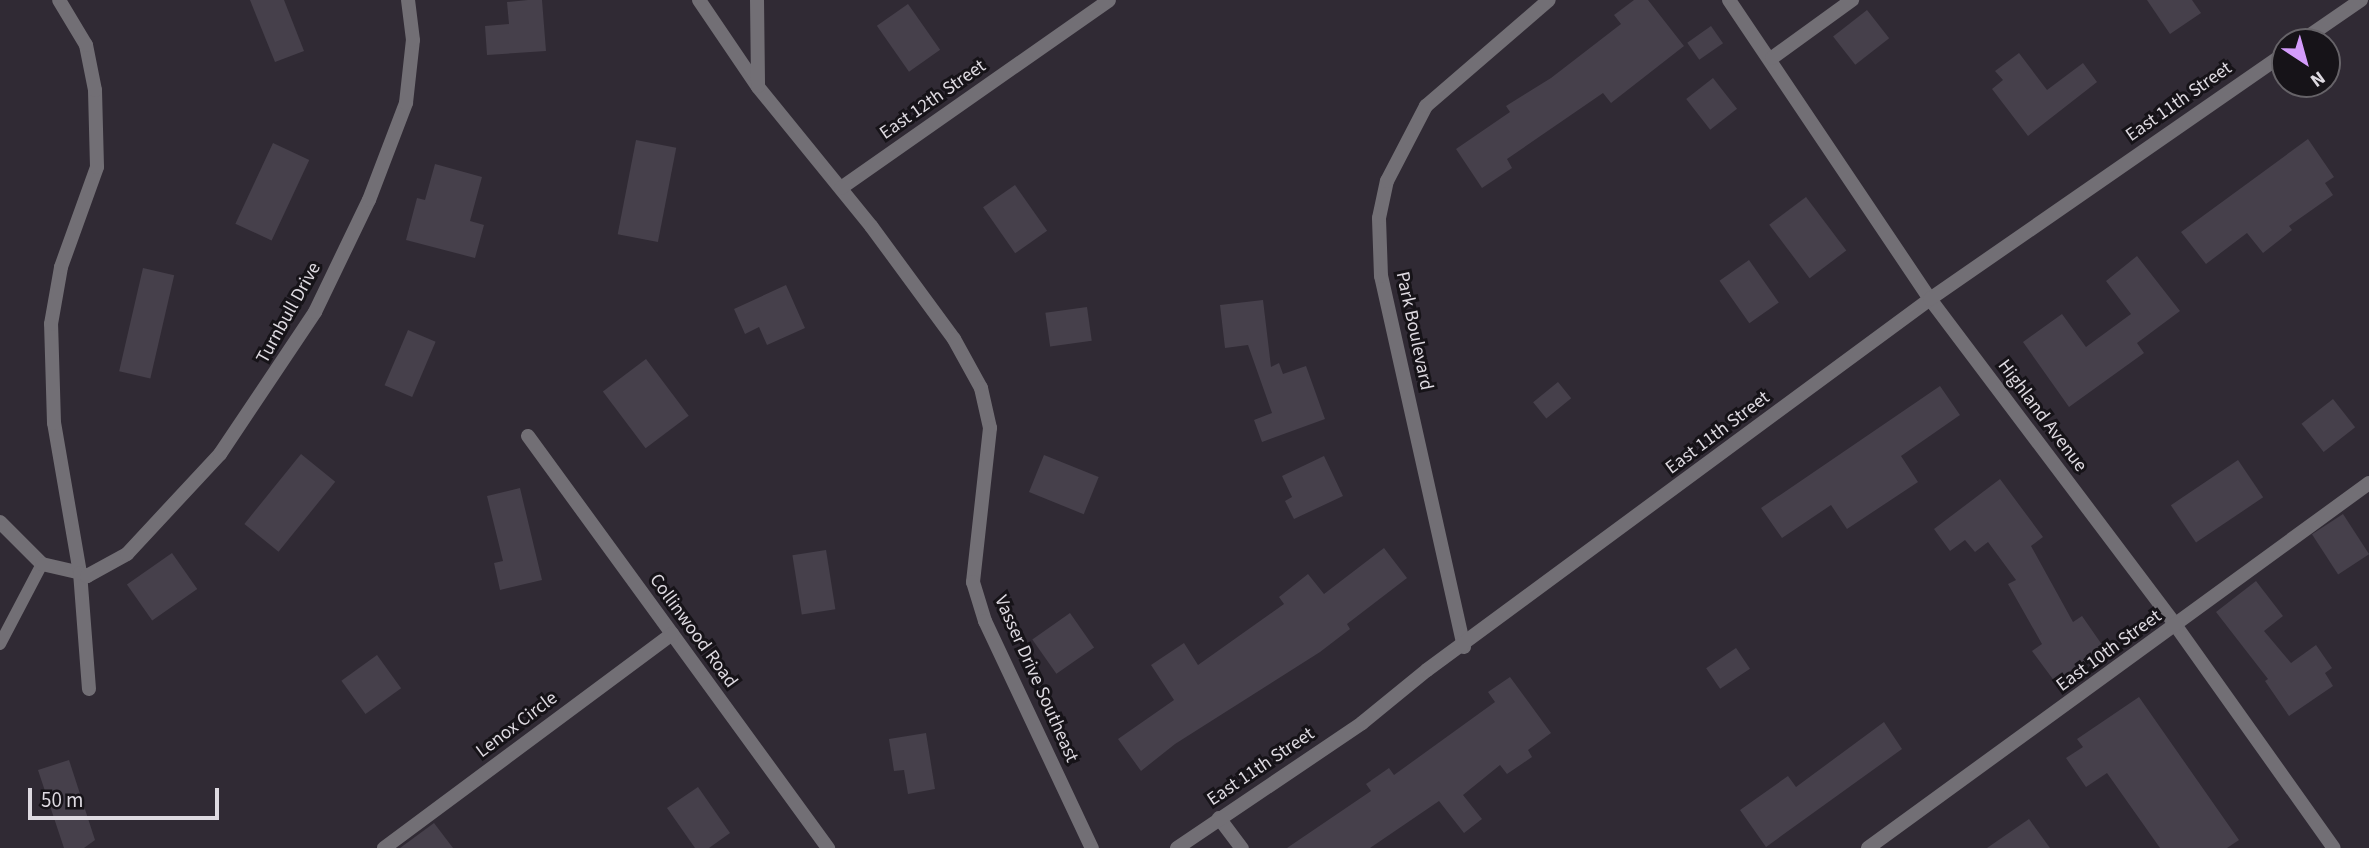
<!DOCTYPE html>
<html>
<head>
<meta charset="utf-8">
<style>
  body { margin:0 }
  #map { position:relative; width:2369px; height:848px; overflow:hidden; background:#302a34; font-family:"Source Sans 3",sans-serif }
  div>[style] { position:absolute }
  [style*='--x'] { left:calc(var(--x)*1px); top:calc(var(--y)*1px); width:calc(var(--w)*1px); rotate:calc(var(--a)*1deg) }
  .building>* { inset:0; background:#46404b; transform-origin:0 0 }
  .lane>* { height:12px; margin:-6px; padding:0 6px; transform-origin:6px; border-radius:6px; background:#726f75 }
  .street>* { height:14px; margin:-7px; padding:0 7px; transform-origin:7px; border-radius:7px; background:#726f75 }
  span { translate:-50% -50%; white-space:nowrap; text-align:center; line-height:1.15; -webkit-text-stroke:6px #161318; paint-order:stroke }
  .street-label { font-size:19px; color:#dedae1 }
  .north { position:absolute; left:2271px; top:28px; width:70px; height:70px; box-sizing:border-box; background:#161318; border:2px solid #666368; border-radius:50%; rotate:144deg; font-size:19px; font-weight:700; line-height:28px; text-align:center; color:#dedae1 }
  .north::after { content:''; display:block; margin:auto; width:24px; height:32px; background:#d49cfb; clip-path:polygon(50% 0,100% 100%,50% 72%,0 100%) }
  .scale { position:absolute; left:28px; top:788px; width:191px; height:32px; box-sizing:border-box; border:4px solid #dedae1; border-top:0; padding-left:9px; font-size:21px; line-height:24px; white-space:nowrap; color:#dedae1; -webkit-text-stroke:5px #161318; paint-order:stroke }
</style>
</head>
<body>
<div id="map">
  <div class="building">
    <div style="clip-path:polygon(250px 0,284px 0,304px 51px,275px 62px)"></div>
    <div style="clip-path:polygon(528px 0,542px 0,546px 51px,487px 55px,485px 26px,509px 24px,507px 2px)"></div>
    <div style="clip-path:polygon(1634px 0,1648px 0,1684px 46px,1611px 103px,1603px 93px,1507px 159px,1512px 168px,1482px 188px,1456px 149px,1510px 112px,1506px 106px,1551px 78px,1621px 24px,1614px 15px)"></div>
    <div style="clip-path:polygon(2147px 0,2192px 0,2201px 13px,2170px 34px)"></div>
    <div style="left:908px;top:4px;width:56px;height:38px;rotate:55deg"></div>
    <div style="left:1867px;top:10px;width:36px;height:43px;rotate:52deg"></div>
    <div style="left:1711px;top:26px;width:21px;height:29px;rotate:55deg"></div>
    <div style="clip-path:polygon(2019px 53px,2047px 90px,2083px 63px,2097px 82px,2028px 136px,1992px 89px,2003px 80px,1995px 71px)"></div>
    <div style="left:1713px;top:78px;width:39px;height:34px;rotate:52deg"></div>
    <div style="clip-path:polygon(2308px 139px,2334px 177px,2325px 183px,2333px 195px,2289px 226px,2292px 230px,2263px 253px,2247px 233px,2206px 264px,2181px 232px)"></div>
    <div style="left:636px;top:140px;width:41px;height:96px;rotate:11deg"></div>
    <div style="left:273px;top:143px;width:40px;height:89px;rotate:25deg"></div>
    <div style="clip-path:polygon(435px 164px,482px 177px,470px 221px,484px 225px,475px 258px,406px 240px,417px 198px,425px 200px)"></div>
    <div style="left:1015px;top:185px;width:56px;height:39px;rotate:55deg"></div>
    <div style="left:1806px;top:197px;width:67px;height:46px;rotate:53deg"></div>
    <div style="clip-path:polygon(2137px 256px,2180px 311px,2137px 343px,2144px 353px,2069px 407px,2023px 342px,2062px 314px,2086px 347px,2131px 314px,2106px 281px)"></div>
    <div style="left:1749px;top:260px;width:52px;height:36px;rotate:55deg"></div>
    <div style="left:143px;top:268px;width:32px;height:106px;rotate:13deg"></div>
    <div style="clip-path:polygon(786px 285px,805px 328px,767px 345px,759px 327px,745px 334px,734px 309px)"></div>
    <div style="clip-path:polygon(1263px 300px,1271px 367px,1279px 363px,1283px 374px,1306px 366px,1325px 419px,1262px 442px,1254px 420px,1272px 413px,1248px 345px,1225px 348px,1220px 305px)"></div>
    <div style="left:1087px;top:307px;width:34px;height:42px;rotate:82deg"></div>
    <div style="left:408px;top:330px;width:30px;height:60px;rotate:23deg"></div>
    <div style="left:646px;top:359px;width:71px;height:54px;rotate:53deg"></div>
    <div style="left:1558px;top:382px;width:21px;height:32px;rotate:51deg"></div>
    <div style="clip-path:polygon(1940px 386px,1960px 415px,1901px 456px,1918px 482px,1847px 529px,1831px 505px,1782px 538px,1761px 508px)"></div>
    <div style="left:2333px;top:399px;width:36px;height:40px;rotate:52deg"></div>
    <div style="left:301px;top:454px;width:44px;height:90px;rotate:39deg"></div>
    <div style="left:1044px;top:455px;width:59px;height:40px;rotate:22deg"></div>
    <div style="clip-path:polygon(1324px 456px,1343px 496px,1294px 519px,1285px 501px,1292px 497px,1282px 476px)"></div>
    <div style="left:2238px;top:460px;width:45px;height:81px;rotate:56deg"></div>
    <div style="clip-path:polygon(2000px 479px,2043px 537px,2031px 546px,2073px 622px,2082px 616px,2105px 649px,2055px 682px,2032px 651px,2042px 644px,2008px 584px,2016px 580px,1988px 542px,1975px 552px,1965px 540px,1950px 551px,1934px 529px)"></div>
    <div style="clip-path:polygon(520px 488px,542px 580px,500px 590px,494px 563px,503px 561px,487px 496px)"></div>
    <div style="left:2343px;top:514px;width:48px;height:37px;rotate:57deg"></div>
    <div style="clip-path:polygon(1384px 548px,1407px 578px,1347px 624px,1350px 629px,1320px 652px,1175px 744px,1141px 771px,1118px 739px,1174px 700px,1151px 665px,1184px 643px,1198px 665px,1284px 604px,1279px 597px,1308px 574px,1324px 594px)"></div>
    <div style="left:826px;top:550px;width:60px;height:34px;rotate:81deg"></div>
    <div style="left:172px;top:553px;width:44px;height:55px;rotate:55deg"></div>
    <div style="clip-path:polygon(2256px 581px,2283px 616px,2264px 631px,2291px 663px,2316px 645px,2332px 668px,2325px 673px,2333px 686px,2289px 716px,2265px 681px,2268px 679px,2216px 612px)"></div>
    <div style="left:1070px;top:613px;width:42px;height:46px;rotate:55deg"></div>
    <div style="left:1736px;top:648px;width:25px;height:36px;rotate:56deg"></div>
    <div style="left:377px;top:655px;width:41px;height:44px;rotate:54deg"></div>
    <div style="clip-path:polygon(1510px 677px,1551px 733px,1528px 750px,1532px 757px,1507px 774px,1500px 765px,1463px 795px,1482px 819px,1464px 833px,1439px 801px,1370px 848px,1287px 848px,1371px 791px,1366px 784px,1389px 768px,1394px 775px,1495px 702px,1488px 692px)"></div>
    <div style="clip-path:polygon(2139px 697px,2239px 840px,2227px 848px,2160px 848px,2107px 773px,2086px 787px,2066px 758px,2083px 747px,2077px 739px)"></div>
    <div style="clip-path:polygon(1884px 722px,1902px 749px,1766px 847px,1740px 810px,1788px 776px,1796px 787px)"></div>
    <div style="clip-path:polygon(926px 733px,935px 789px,908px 794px,904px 770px,894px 771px,889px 739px)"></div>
    <div style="clip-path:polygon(69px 760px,95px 840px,84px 848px,64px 848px,38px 770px)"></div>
    <div style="clip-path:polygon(698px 787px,730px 833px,709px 848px,695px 848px,667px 808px)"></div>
    <div style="clip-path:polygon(2029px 819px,2050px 848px,1987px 848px)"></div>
    <div style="clip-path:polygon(434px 823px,453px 848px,400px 848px)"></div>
  </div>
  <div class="lane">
    <div style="--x:0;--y:644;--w:90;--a:-62.3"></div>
  </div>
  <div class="street">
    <div style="--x:699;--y:0;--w:105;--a:55.9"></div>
    <div style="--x:758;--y:87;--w:179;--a:50.9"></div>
    <div style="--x:871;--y:226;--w:140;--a:53.7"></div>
    <div style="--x:954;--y:339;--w:56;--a:61.1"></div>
    <div style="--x:981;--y:388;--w:41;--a:77.3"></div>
    <div style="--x:990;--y:428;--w:155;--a:96.3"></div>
    <div style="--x:973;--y:582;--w:41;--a:72.9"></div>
    <div style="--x:985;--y:621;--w:251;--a:64.8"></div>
    <div style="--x:757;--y:0;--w:86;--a:89.3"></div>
    <div style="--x:1729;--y:0;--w:360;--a:56.1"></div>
    <div style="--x:1930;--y:299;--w:409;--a:53"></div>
    <div style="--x:2176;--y:626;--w:272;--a:54.6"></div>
    <div style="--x:2300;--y:42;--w:74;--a:-34.5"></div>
    <div style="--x:1772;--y:58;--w:99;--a:-35.9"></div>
    <div style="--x:841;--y:188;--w:327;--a:-35"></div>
    <div style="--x:528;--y:436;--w:510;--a:53.94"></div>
    <div style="--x:0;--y:522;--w:59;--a:45"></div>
    <div style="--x:42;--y:564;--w:39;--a:13"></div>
    <div style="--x:80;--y:573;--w:152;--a:-99.8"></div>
    <div style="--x:54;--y:423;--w:99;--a:-91.7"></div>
    <div style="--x:51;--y:324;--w:58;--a:-80"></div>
    <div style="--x:61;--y:267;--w:106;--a:-70.2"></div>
    <div style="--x:97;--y:167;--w:77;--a:-91.5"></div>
    <div style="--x:95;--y:90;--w:46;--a:-101.3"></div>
    <div style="--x:86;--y:45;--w:52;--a:-121"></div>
    <div style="--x:1464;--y:647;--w:380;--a:-102.6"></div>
    <div style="--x:1381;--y:276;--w:58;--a:-92"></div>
    <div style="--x:1379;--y:218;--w:38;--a:-78"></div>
    <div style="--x:1387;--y:181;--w:85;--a:-62.5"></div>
    <div style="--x:1426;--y:106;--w:162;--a:-40.8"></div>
    <div style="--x:89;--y:689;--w:116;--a:-94.4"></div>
    <div style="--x:80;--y:573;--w:8;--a:23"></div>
    <div style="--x:87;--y:576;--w:46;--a:-28.8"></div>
    <div style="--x:127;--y:554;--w:137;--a:-47.1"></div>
    <div style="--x:220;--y:454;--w:171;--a:-56.2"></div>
    <div style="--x:315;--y:312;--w:124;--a:-64.3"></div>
    <div style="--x:369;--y:200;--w:104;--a:-69.1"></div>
    <div style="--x:406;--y:103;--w:63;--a:-83.7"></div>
    <div style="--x:413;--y:40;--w:40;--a:-97.1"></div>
    <div style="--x:1219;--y:818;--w:38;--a:53"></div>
    <div style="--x:384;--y:848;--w:359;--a:-36.6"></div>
    <div style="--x:1177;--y:848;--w:223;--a:-34"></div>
    <div style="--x:1362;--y:723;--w:84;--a:-39.2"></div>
    <div style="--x:1427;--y:670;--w:625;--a:-36.41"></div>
    <div style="--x:1930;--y:299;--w:432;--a:-34.7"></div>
    <div style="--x:1868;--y:848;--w:620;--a:-36.07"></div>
  </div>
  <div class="street-label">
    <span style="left:933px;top:100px;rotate:-35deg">East 12th Street</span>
    <span style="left:2179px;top:102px;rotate:-35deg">East 11th Street</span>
    <span style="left:289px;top:313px;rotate:-61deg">Turnbull Drive</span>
    <span style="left:1414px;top:331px;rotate:78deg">Park Boulevard</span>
    <span style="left:2042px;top:416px;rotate:53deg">Highland Avenue</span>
    <span style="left:1718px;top:433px;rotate:-37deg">East 11th Street</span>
    <span style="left:693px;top:631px;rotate:54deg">Collinwood Road</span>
    <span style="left:2109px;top:651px;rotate:-36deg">East 10th Street</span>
    <span style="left:1036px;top:679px;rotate:66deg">Vasser Drive Southeast</span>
    <span style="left:517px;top:725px;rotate:-37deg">Lenox Circle</span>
    <span style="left:1261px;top:767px;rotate:-34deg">East 11th Street</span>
  </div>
  <div class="north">N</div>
  <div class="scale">50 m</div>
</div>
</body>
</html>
